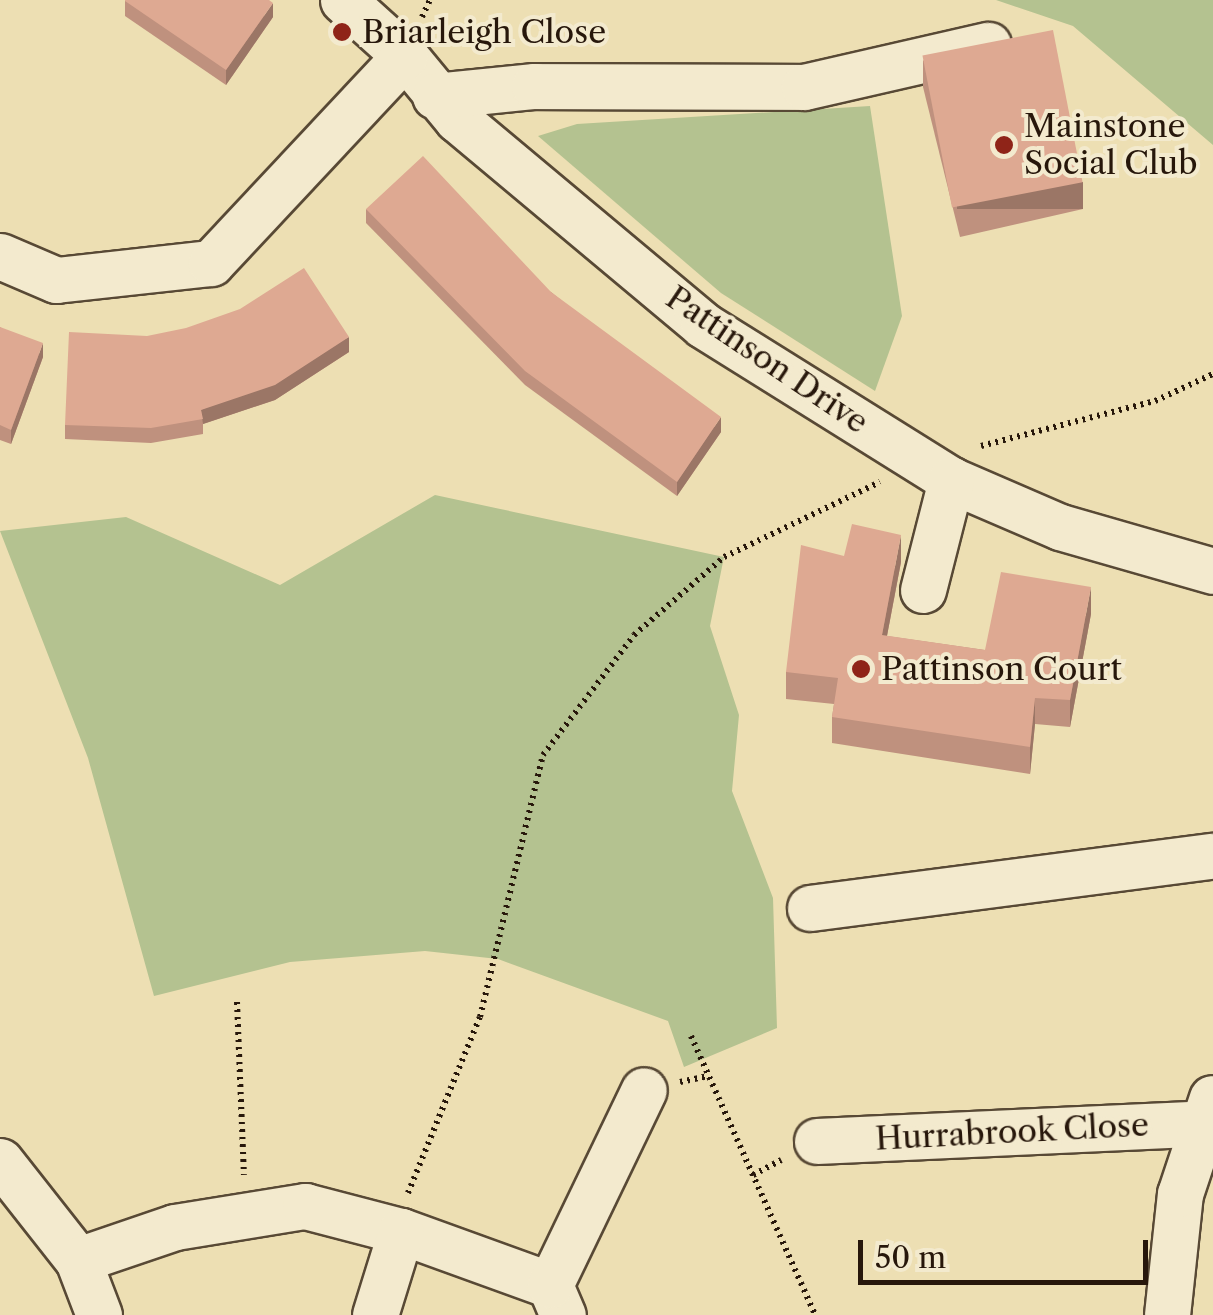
<!DOCTYPE html>
<html>
<head>
<meta charset="utf-8">
<style>
  body { margin:0 }
  #map { position:relative; width:1213px; height:1315px; overflow:hidden; background:#eddfb3; font-family:"Libre Caslon Text",serif }
  div>[style] { position:absolute }
  [style*='--x'] { left:calc(var(--x)*1px); top:calc(var(--y)*1px); width:calc(var(--w)*1px); rotate:calc(var(--a)*1deg) }
  .green>* { inset:0; background:#b4c290 }
  .path>* { height:6px; margin-top:-3px; transform-origin:0; background:repeating-linear-gradient(90deg,#27170b 0 2.5px,transparent 0 7.5px) }
  .roads { filter:drop-shadow(2px 0 #584935) drop-shadow(-2px 0 #584935) drop-shadow(0 2px #584935) drop-shadow(0 -2px #584935) }
  .minor>* { height:45px; margin:-22.5px; padding:0 22.5px; transform-origin:22.5px; border-radius:22.5px; background:#f3eace }
  .wall>* { inset:0; background:#bf917e }
  .shaded-wall>* { inset:0; background:#9b7666; transform-origin:0 0 }
  .building>* { inset:0; background:#dea992; transform-origin:0 0 }
  .dots>* { width:28px; height:28px; translate:-50% -50%; box-sizing:border-box; border:5px solid #f3eace; border-radius:50% }
  span { translate:-50% -50%; white-space:nowrap; text-align:center; line-height:1.15; -webkit-text-stroke:8px #f3eace; paint-order:stroke }
  .poi-label { font-size:32px; color:#27170b }
  .left { translate:0 -50%; text-align:left }
  .street-label { font-size:32px; color:#27170b }
  .scale { position:absolute; left:858px; top:1240px; width:290px; height:45px; box-sizing:border-box; border:5px solid #27170b; border-top:0; padding-left:12px; font-size:30px; line-height:35px; white-space:nowrap; color:#27170b; -webkit-text-stroke:8px #f3eace; paint-order:stroke }
</style>
</head>
<body>
<div id="map">
  <div class="green">
    <div style="clip-path:polygon(996px 0,1213px 0,1213px 145px,1073px 26px)"></div>
    <div style="clip-path:polygon(870px 106px,902px 316px,875px 391px,721px 293px,538px 136px,577px 124px)"></div>
    <div style="clip-path:polygon(435px 495px,724px 557px,710px 626px,739px 715px,732px 791px,773px 898px,777px 1028px,684px 1067px,668px 1021px,498px 959px,425px 951px,290px 962px,154px 996px,88px 758px,0 531px,126px 517px,280px 585px)"></div>
  </div>
  <div class="path">
    <div style="--x:422;--y:17;--w:19;--a:-65"></div>
    <div style="--x:981;--y:446;--w:180;--a:-14.5"></div>
    <div style="--x:1155;--y:401;--w:64;--a:-25"></div>
    <div style="--x:237;--y:1002;--w:173;--a:87.7"></div>
    <div style="--x:691;--y:1036;--w:305;--a:66"></div>
    <div style="--x:680;--y:1082;--w:29;--a:-12"></div>
    <div style="--x:753;--y:1175;--w:32;--a:-28"></div>
    <div style="--x:408;--y:1193;--w:190;--a:-67.8"></div>
    <div style="--x:480;--y:1017;--w:269;--a:-76.5"></div>
    <div style="--x:543;--y:755;--w:151;--a:-52.8"></div>
    <div style="--x:634;--y:635;--w:119;--a:-40.9"></div>
    <div style="--x:724;--y:557;--w:173;--a:-25.7"></div>
  </div>
  <div class="roads">
    <div class="minor">
      <div style="--x:343;--y:0;--w:84;--a:42.1"></div>
      <div style="--x:405;--y:56;--w:82;--a:50.5"></div>
      <div style="--x:457;--y:119;--w:321;--a:39.9"></div>
      <div style="--x:703;--y:325;--w:292;--a:32"></div>
      <div style="--x:951;--y:480;--w:119;--a:23.3"></div>
      <div style="--x:1060;--y:527;--w:159;--a:16"></div>
      <div style="--x:435;--y:96;--w:100;--a:-5.8"></div>
      <div style="--x:534;--y:86;--w:270;--a:0.2"></div>
      <div style="--x:804;--y:87;--w:189;--a:-12.9"></div>
      <div style="--x:0;--y:256;--w:61;--a:23.2"></div>
      <div style="--x:56;--y:280;--w:156;--a:-6.3"></div>
      <div style="--x:211;--y:263;--w:284;--a:-46.9"></div>
      <div style="--x:923;--y:590;--w:114;--a:-75.7"></div>
      <div style="--x:810;--y:908;--w:406;--a:-7.4"></div>
      <div style="--x:817;--y:1141;--w:389;--a:-2.6"></div>
      <div style="--x:0;--y:1161;--w:126;--a:51.8"></div>
      <div style="--x:78;--y:1260;--w:59;--a:69.1"></div>
      <div style="--x:78;--y:1260;--w:102;--a:-18.8"></div>
      <div style="--x:175;--y:1227;--w:132;--a:-9.2"></div>
      <div style="--x:305;--y:1206;--w:99;--a:14.6"></div>
      <div style="--x:401;--y:1231;--w:158;--a:19.9"></div>
      <div style="--x:550;--y:1285;--w:33;--a:67"></div>
      <div style="--x:550;--y:1285;--w:216;--a:-64.3"></div>
      <div style="--x:375;--y:1315;--w:88;--a:-72.8"></div>
      <div style="--x:1167;--y:1315;--w:122;--a:-83.9"></div>
      <div style="--x:1180;--y:1194;--w:101;--a:-71.6"></div>
    </div>
  </div>
  <div class="wall">
    <div style="clip-path:polygon(125px 1px,273px 17px,226px 85px,125px 16px)"></div>
    <div style="clip-path:polygon(923px 60px,1083px 209px,960px 237px,923px 87px)"></div>
    <div style="clip-path:polygon(366px 209px,551px 292px,721px 432px,677px 496px,525px 385px,366px 223px)"></div>
    <div style="clip-path:polygon(0 327px,43px 357px,11px 444px,0 440px)"></div>
    <div style="clip-path:polygon(147px 336px,349px 352px,275px 400px,203px 424px,203px 434px,151px 443px,65px 439px,65px 425px)"></div>
    <div style="clip-path:polygon(901px 562px,887px 636px,985px 650px,1091px 614px,1070px 727px,1035px 724px,1030px 774px,832px 743px,832px 717px,834px 704px,786px 699px,786px 672px)"></div>
  </div>
  <div class="shaded-wall">
    <div style="clip-path:polygon(273px 3px,273px 17px,226px 85px,226px 70px)"></div>
    <div style="left:1083px;top:182px;width:27px;height:126px;rotate:90deg"></div>
    <div style="clip-path:polygon(349px 337px,349px 352px,275px 400px,203px 424px,201px 410px)"></div>
    <div style="clip-path:polygon(43px 343px,43px 357px,11px 444px,11px 430px)"></div>
    <div style="clip-path:polygon(721px 417px,721px 432px,677px 496px,677px 482px)"></div>
    <div style="clip-path:polygon(901px 535px,901px 562px,882px 662px,882px 635px)"></div>
    <div style="clip-path:polygon(1091px 587px,1091px 614px,1070px 727px,1070px 700px)"></div>
    <div style="clip-path:polygon(1035px 698px,1035px 724px,1030px 774px,1030px 747px)"></div>
  </div>
  <div class="building">
    <div style="clip-path:polygon(125px 0,269px 0,273px 3px,226px 70px,125px 1px)"></div>
    <div style="left:1053px;top:30px;width:155px;height:133px;rotate:79deg"></div>
    <div style="clip-path:polygon(423px 156px,551px 292px,721px 417px,677px 482px,525px 371px,366px 209px)"></div>
    <div style="clip-path:polygon(304px 268px,349px 337px,275px 385px,201px 410px,203px 419px,151px 428px,65px 425px,69px 332px,147px 336px,186px 328px,240px 309px)"></div>
    <div style="clip-path:polygon(0 327px,43px 343px,11px 430px,0 425px)"></div>
    <div style="clip-path:polygon(852px 524px,901px 535px,882px 635px,985px 650px,1001px 572px,1091px 587px,1070px 700px,1035px 698px,1030px 747px,832px 717px,838px 678px,786px 672px,801px 545px,844px 556px)"></div>
  </div>
  <div class="dots">
    <div style="left:342px;top:32px;background:#8f2418"></div>
    <div style="left:1004px;top:145px;background:#8f2418"></div>
    <div style="left:861px;top:669px;background:#8f2418"></div>
  </div>
  <div class="poi-label">
    <span class="left" style="left:362px;top:32px">Briarleigh Close</span>
    <span class="left" style="left:1024px;top:145px">Mainstone<br>Social Club</span>
    <span class="left" style="left:881px;top:669px">Pattinson Court</span>
  </div>
  <div class="street-label">
    <span style="left:767px;top:360px;rotate:34deg">Pattinson Drive</span>
    <span style="left:1012px;top:1132px;rotate:-3deg">Hurrabrook Close</span>
  </div>
  <div class="scale">50 m</div>
</div>
</body>
</html>
